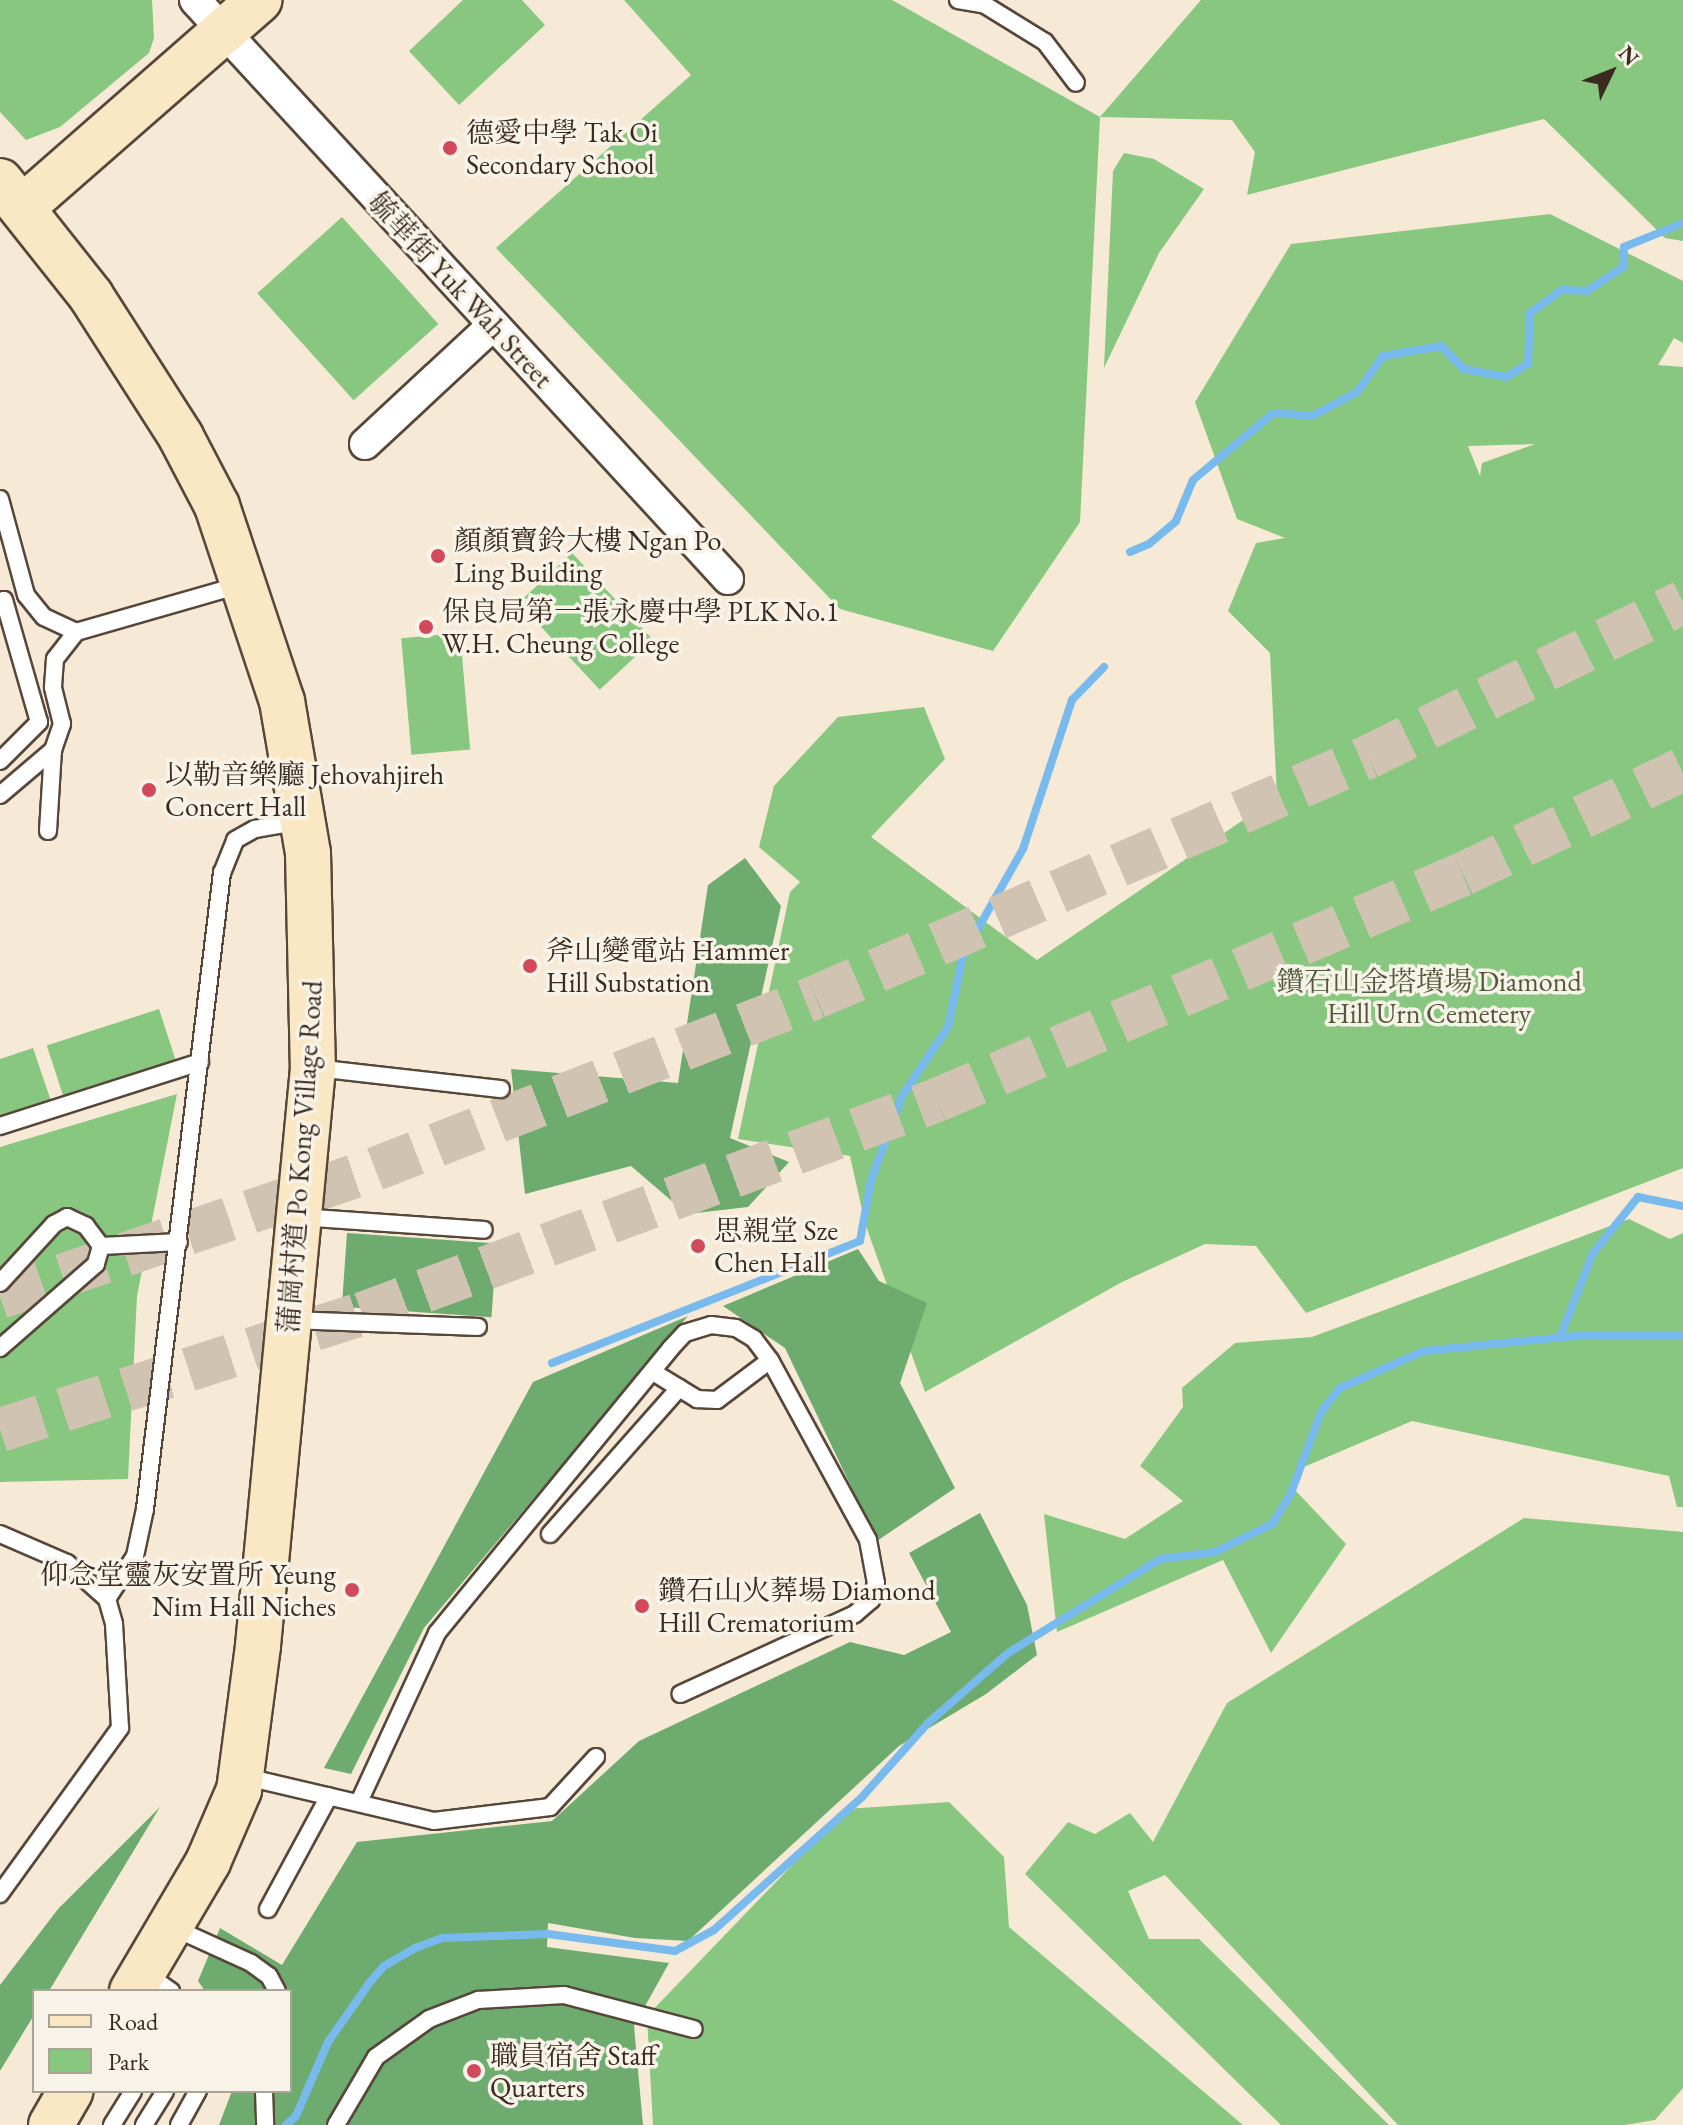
<!DOCTYPE html>
<html>
<head>
<meta charset="utf-8">
<style>
  body { margin:0 }
  #map { position:relative; width:1683px; height:2125px; overflow:hidden; background:#f6e9d6; font-family:"EB Garamond","Noto Serif TC",serif }
  div>[style] { position:absolute }
  [style*='--x'] { left:calc(var(--x)*1px); top:calc(var(--y)*1px); width:calc(var(--w)*1px); rotate:calc(var(--a)*1deg) }
  .green>* { inset:0; background:#87c77f; transform-origin:0 0 }
  .forest>* { inset:0; background:#6dac6e; transform-origin:0 0 }
  .stream>* { height:8px; margin:-4px; padding:0 4px; transform-origin:4px; border-radius:4px; background:#79baee }
  .trunk-tunnel>* { height:44px; margin-top:-22px; transform-origin:0; background:repeating-linear-gradient(90deg,#d1c3b1 0 44px,transparent 0 66px) }
  .roads { filter:drop-shadow(2px 0 #57473a) drop-shadow(-2px 0 #57473a) drop-shadow(0 2px #57473a) drop-shadow(0 -2px #57473a) }
  .service>* { height:16px; margin:-8px; padding:0 8px; transform-origin:8px; border-radius:8px; background:#fff }
  .minor>* { height:30px; margin:-15px; padding:0 15px; transform-origin:15px; border-radius:15px; background:#fff }
  .secondary>* { height:44px; margin:-22px; padding:0 22px; transform-origin:22px; border-radius:22px; background:#fae7c3 }
  .dots>* { width:22px; height:22px; translate:-50% -50%; box-sizing:border-box; border:4px solid #f7f3e8; border-radius:50% }
  span { translate:-50% -50%; white-space:nowrap; text-align:center; line-height:1.15; -webkit-text-stroke:7px #f7f3e8; paint-order:stroke }
  .poi-label { font-size:28px; color:#3b2a1e }
  .left { translate:0 -50%; text-align:left }
  .right { translate:-100% -50%; text-align:right }
  .street-label { font-size:28px; color:#3b2a1e }
  .park-label { font-size:28px; color:#52593b }
  .legend { position:absolute; left:32px; top:1989px; width:260px; height:104px; box-sizing:border-box; background:#f7f3e8; border:2px solid #aca397; margin:0; padding:10px 14px; list-style:none; font-size:24px; color:#3b2a1e }
  .legend li { display:flex; align-items:center; gap:16px; height:40px }
  .legend b { width:40px; border:2px solid #aca397 }
  .north { position:absolute; left:1571px; top:32px; width:80px; height:80px; -webkit-text-stroke:6px #f7f3e8; paint-order:stroke; rotate:47deg; font-size:22px; font-weight:700; line-height:32px; text-align:center; color:#3b2a1e }
  .north::after { content:''; display:block; margin:auto; width:28px; height:36px; background:#3b2a1e; clip-path:polygon(50% 0,100% 100%,50% 72%,0 100%) }
</style>
</head>
<body>
<div id="map">
  <div class="green">
    <div style="clip-path:polygon(0 0,152px 0,154px 38px,149px 53px,60px 127px,26px 140px,0 112px)"></div>
    <div style="clip-path:polygon(463px 0,522px 0,545px 25px,459px 105px,409px 51px)"></div>
    <div style="clip-path:polygon(624px 0,892px 0,1100px 117px,1201px 0,1683px 0,1683px 241px,1665px 238px,1544px 119px,1247px 195px,1255px 152px,1232px 120px,1100px 117px,1080px 522px,993px 651px,840px 609px,496px 248px,691px 75px)"></div>
    <div style="clip-path:polygon(1124px 153px,1154px 159px,1204px 189px,1159px 253px,1104px 368px,1113px 171px)"></div>
    <div style="clip-path:polygon(evenodd,1550px 214px,1683px 281px,1683px 343px,1674px 338px,1658px 365px,1683px 367px,1683px 1168px,1306px 1313px,1256px 1246px,1205px 1244px,1122px 1282px,925px 1392px,865px 1223px,850px 1156px,738px 1139px,790px 892px,800px 882px,759px 847px,774px 786px,838px 717px,924px 707px,945px 759px,871px 837px,1037px 960px,1277px 797px,1270px 653px,1228px 611px,1256px 543px,1285px 538px,1237px 519px,1195px 402px,1291px 244px,1550px 214px,1535px 444px,1482px 463px,1480px 476px,1468px 446px,1535px 444px)"></div>
    <div style="left:342px;top:217px;width:144px;height:114px;rotate:48deg"></div>
    <div style="left:572px;top:553px;width:119px;height:73px;rotate:47deg"></div>
    <div style="left:460px;top:633px;width:117px;height:59px;rotate:85deg"></div>
    <div style="left:159px;top:1009px;width:61px;height:118px;rotate:72deg"></div>
    <div style="clip-path:polygon(33px 1048px,53px 1107px,0 1124px,0 1059px)"></div>
    <div style="clip-path:polygon(177px 1094px,137px 1296px,128px 1479px,0 1482px,0 1147px)"></div>
    <div style="clip-path:polygon(1629px 1219px,1670px 1239px,1683px 1233px,1683px 1507px,1677px 1507px,1669px 1476px,1412px 1421px,1299px 1469px,1296px 1491px,1346px 1544px,1271px 1653px,1223px 1560px,1057px 1632px,1044px 1514px,1125px 1539px,1183px 1501px,1140px 1466px,1183px 1407px,1182px 1388px,1235px 1343px,1312px 1337px)"></div>
    <div style="clip-path:polygon(1524px 1518px,1683px 1532px,1683px 2088px,1655px 2120px,1625px 2125px,1398px 2125px,1165px 1875px,1128px 1891px,1149px 1939px,1199px 1939px,1389px 2125px,1281px 2125px,1025px 1874px,1068px 1822px,1095px 1834px,1130px 1813px,1153px 1842px,1227px 1703px)"></div>
    <div style="clip-path:polygon(949px 1802px,1004px 1857px,1009px 1927px,1243px 2125px,653px 2125px,647px 2016px,846px 1809px)"></div>
  </div>
  <div class="forest">
    <div style="clip-path:polygon(745px 858px,781px 906px,730px 1138px,789px 1162px,748px 1207px,687px 1214px,631px 1166px,525px 1194px,511px 1069px,678px 1083px,708px 885px)"></div>
    <div style="left:347px;top:1233px;width:150px;height:74px;rotate:4deg"></div>
    <div style="clip-path:polygon(858px 1249px,879px 1281px,927px 1303px,900px 1383px,955px 1488px,877px 1541px,785px 1348px,723px 1306px)"></div>
    <div style="clip-path:polygon(688px 1316px,424px 1628px,351px 1774px,324px 1768px,533px 1382px)"></div>
    <div style="clip-path:polygon(980px 1513px,1027px 1605px,1037px 1655px,986px 1694px,899px 1746px,688px 1941px,635px 1938px,548px 1923px,547px 1947px,669px 1963px,634px 2026px,643px 2125px,219px 2125px,232px 2091px,290px 2091px,290px 1991px,205px 1991px,198px 1981px,220px 1928px,282px 1965px,357px 1842px,552px 1821px,639px 1741px,850px 1642px,904px 1655px,951px 1632px,909px 1553px)"></div>
    <div style="clip-path:polygon(160px 1807px,49px 1991px,34px 1991px,34px 2015px,0 2071px,0 1985px,58px 1909px)"></div>
  </div>
  <div class="stream">
    <div style="--x:1130;--y:552;--w:21;--a:-23"></div>
    <div style="--x:1149;--y:544;--w:35;--a:-40"></div>
    <div style="--x:1176;--y:521;--w:44;--a:-67.5"></div>
    <div style="--x:1193;--y:480;--w:104;--a:-39.9"></div>
    <div style="--x:1273;--y:413;--w:39;--a:4"></div>
    <div style="--x:1312;--y:416;--w:51;--a:-28.1"></div>
    <div style="--x:1357;--y:392;--w:44;--a:-54.2"></div>
    <div style="--x:1383;--y:356;--w:59;--a:-9.8"></div>
    <div style="--x:1441;--y:346;--w:33;--a:45"></div>
    <div style="--x:1464;--y:369;--w:43;--a:10.8"></div>
    <div style="--x:1506;--y:377;--w:26;--a:-31"></div>
    <div style="--x:1528;--y:364;--w:51;--a:-87.8"></div>
    <div style="--x:1530;--y:313;--w:39;--a:-36"></div>
    <div style="--x:1562;--y:290;--w:25;--a:2"></div>
    <div style="--x:1587;--y:291;--w:43;--a:-33.7"></div>
    <div style="--x:1623;--y:267;--w:20;--a:-87"></div>
    <div style="--x:1624;--y:247;--w:64;--a:-22.1"></div>
    <div style="--x:1560;--y:1337;--w:90;--a:-68.6"></div>
    <div style="--x:1593;--y:1253;--w:72;--a:-51.2"></div>
    <div style="--x:1638;--y:1197;--w:46;--a:11.3"></div>
    <div style="--x:552;--y:1363;--w:331;--a:-21.6"></div>
    <div style="--x:860;--y:1241;--w:62;--a:-79.8"></div>
    <div style="--x:871;--y:1180;--w:90;--a:-69.7"></div>
    <div style="--x:902;--y:1096;--w:83;--a:-56.3"></div>
    <div style="--x:948;--y:1027;--w:74;--a:-78.2"></div>
    <div style="--x:963;--y:955;--w:122;--a:-60.5"></div>
    <div style="--x:1023;--y:849;--w:157;--a:-71.8"></div>
    <div style="--x:1072;--y:700;--w:46;--a:-45.9"></div>
    <div style="--x:286;--y:2125;--w:13;--a:-42"></div>
    <div style="--x:296;--y:2116;--w:81;--a:-66.6"></div>
    <div style="--x:328;--y:2042;--w:73;--a:-55"></div>
    <div style="--x:370;--y:1982;--w:21;--a:-49"></div>
    <div style="--x:384;--y:1966;--w:36;--a:-30"></div>
    <div style="--x:415;--y:1948;--w:29;--a:-20"></div>
    <div style="--x:442;--y:1938;--w:106;--a:-2.2"></div>
    <div style="--x:548;--y:1934;--w:128;--a:7.6"></div>
    <div style="--x:675;--y:1951;--w:44;--a:-28.3"></div>
    <div style="--x:714;--y:1930;--w:199;--a:-41.9"></div>
    <div style="--x:862;--y:1797;--w:99;--a:-48.3"></div>
    <div style="--x:928;--y:1723;--w:106;--a:-41.2"></div>
    <div style="--x:1008;--y:1653;--w:179;--a:-31.7"></div>
    <div style="--x:1160;--y:1559;--w:55;--a:-7.3"></div>
    <div style="--x:1215;--y:1552;--w:64;--a:-26.2"></div>
    <div style="--x:1272;--y:1524;--w:36;--a:-58"></div>
    <div style="--x:1291;--y:1493;--w:86;--a:-69.7"></div>
    <div style="--x:1321;--y:1412;--w:31;--a:-52"></div>
    <div style="--x:1340;--y:1388;--w:92;--a:-23.8"></div>
    <div style="--x:1424;--y:1351;--w:152;--a:-5.7"></div>
    <div style="--x:1575;--y:1336;--w:108;--a:0"></div>
  </div>
  <div class="trunk-tunnel">
    <div style="--x:0;--y:1297;--w:396;--a:-18.8"></div>
    <div style="--x:375;--y:1169;--w:473;--a:-21.3"></div>
    <div style="--x:816;--y:997;--w:602;--a:-23.5"></div>
    <div style="--x:1368;--y:757;--w:351;--a:-26.2"></div>
    <div style="--x:0;--y:1430;--w:380;--a:-17.8"></div>
    <div style="--x:362;--y:1314;--w:614;--a:-20.41"></div>
    <div style="--x:937;--y:1100;--w:572;--a:-23.25"></div>
    <div style="--x:1463;--y:874;--w:244;--a:-25.5"></div>
  </div>
  <div class="roads">
    <div class="service">
      <div style="--x:958;--y:0;--w:27;--a:10"></div>
      <div style="--x:985;--y:5;--w:70;--a:31.7"></div>
      <div style="--x:1045;--y:42;--w:51;--a:52.9"></div>
      <div style="--x:0;--y:499;--w:99;--a:74.8"></div>
      <div style="--x:26;--y:595;--w:28;--a:51"></div>
      <div style="--x:44;--y:617;--w:35;--a:25"></div>
      <div style="--x:76;--y:632;--w:171;--a:-16"></div>
      <div style="--x:0;--y:601;--w:4;--a:-14"></div>
      <div style="--x:4;--y:600;--w:127;--a:74"></div>
      <div style="--x:39;--y:722;--w:55;--a:135"></div>
      <div style="--x:0;--y:795;--w:70;--a:-40.3"></div>
      <div style="--x:48;--y:831;--w:81;--a:-86.5"></div>
      <div style="--x:53;--y:750;--w:28;--a:-71"></div>
      <div style="--x:62;--y:724;--w:38;--a:-104"></div>
      <div style="--x:53;--y:687;--w:28;--a:-86"></div>
      <div style="--x:55;--y:659;--w:34;--a:-52"></div>
      <div style="--x:316;--y:1068;--w:186;--a:6.5"></div>
      <div style="--x:0;--y:1126;--w:210;--a:-17.7"></div>
      <div style="--x:300;--y:1217;--w:184;--a:4"></div>
      <div style="--x:101;--y:1246;--w:78;--a:-2.9"></div>
      <div style="--x:0;--y:1283;--w:80;--a:-47.5"></div>
      <div style="--x:54;--y:1224;--w:15;--a:-28"></div>
      <div style="--x:67;--y:1217;--w:21;--a:25"></div>
      <div style="--x:86;--y:1226;--w:25;--a:53"></div>
      <div style="--x:101;--y:1246;--w:19;--a:106"></div>
      <div style="--x:96;--y:1264;--w:128;--a:138.8"></div>
      <div style="--x:291;--y:1320;--w:187;--a:2.1"></div>
      <div style="--x:653;--y:1372;--w:52;--a:31.5"></div>
      <div style="--x:697;--y:1399;--w:20;--a:3"></div>
      <div style="--x:717;--y:1400;--w:66;--a:-37"></div>
      <div style="--x:0;--y:1534;--w:73;--a:23.4"></div>
      <div style="--x:67;--y:1563;--w:54;--a:42"></div>
      <div style="--x:107;--y:1599;--w:26;--a:74"></div>
      <div style="--x:114;--y:1624;--w:104;--a:86.7"></div>
      <div style="--x:120;--y:1728;--w:205;--a:125.9"></div>
      <div style="--x:550;--y:1534;--w:195;--a:-48.5"></div>
      <div style="--x:107;--y:1599;--w:51;--a:-56.9"></div>
      <div style="--x:135;--y:1556;--w:48;--a:-78"></div>
      <div style="--x:145;--y:1509;--w:641;--a:-83.1"></div>
      <div style="--x:222;--y:873;--w:35;--a:-68"></div>
      <div style="--x:235;--y:840;--w:23;--a:-29"></div>
      <div style="--x:255;--y:829;--w:48;--a:-9.7"></div>
      <div style="--x:242;--y:1776;--w:197;--a:13.2"></div>
      <div style="--x:434;--y:1821;--w:117;--a:-6.9"></div>
      <div style="--x:550;--y:1807;--w:68;--a:-47.4"></div>
      <div style="--x:359;--y:1802;--w:186;--a:-65.2"></div>
      <div style="--x:437;--y:1633;--w:367;--a:-50.6"></div>
      <div style="--x:670;--y:1349;--w:22;--a:-47"></div>
      <div style="--x:685;--y:1333;--w:27;--a:-17"></div>
      <div style="--x:711;--y:1325;--w:25;--a:7"></div>
      <div style="--x:736;--y:1328;--w:21;--a:31"></div>
      <div style="--x:754;--y:1339;--w:26;--a:53"></div>
      <div style="--x:770;--y:1360;--w:205;--a:61.4"></div>
      <div style="--x:868;--y:1540;--w:44;--a:79.5"></div>
      <div style="--x:876;--y:1583;--w:18;--a:106"></div>
      <div style="--x:871;--y:1600;--w:21;--a:139"></div>
      <div style="--x:855;--y:1614;--w:192;--a:155.4"></div>
      <div style="--x:268;--y:1909;--w:128;--a:-61.6"></div>
      <div style="--x:172;--y:1927;--w:87;--a:24.5"></div>
      <div style="--x:251;--y:1963;--w:22;--a:36"></div>
      <div style="--x:269;--y:1976;--w:17;--a:62"></div>
      <div style="--x:145;--y:1973;--w:32;--a:35"></div>
      <div style="--x:264;--y:2091;--w:34;--a:88"></div>
      <div style="--x:112;--y:2125;--w:40;--a:-58"></div>
      <div style="--x:144;--y:2125;--w:40;--a:-58"></div>
      <div style="--x:179;--y:2125;--w:39;--a:-61"></div>
      <div style="--x:336;--y:2125;--w:79;--a:-59.5"></div>
      <div style="--x:376;--y:2057;--w:65;--a:-35.6"></div>
      <div style="--x:429;--y:2019;--w:53;--a:-21.2"></div>
      <div style="--x:478;--y:2000;--w:86;--a:-3.3"></div>
      <div style="--x:564;--y:1995;--w:134;--a:14.7"></div>
    </div>
    <div class="minor">
      <div style="--x:195;--y:0;--w:787;--a:47.37"></div>
      <div style="--x:365;--y:444;--w:175;--a:-42.9"></div>
    </div>
    <div class="secondary">
      <div style="--x:0;--y:181;--w:147;--a:51.6"></div>
      <div style="--x:91;--y:296;--w:167;--a:57.4"></div>
      <div style="--x:181;--y:437;--w:78;--a:62.4"></div>
      <div style="--x:217;--y:506;--w:206;--a:71.6"></div>
      <div style="--x:282;--y:701;--w:154;--a:80.3"></div>
      <div style="--x:308;--y:853;--w:215;--a:88.7"></div>
      <div style="--x:313;--y:1068;--w:581;--a:95.44"></div>
      <div style="--x:258;--y:1646;--w:145;--a:97.5"></div>
      <div style="--x:239;--y:1790;--w:78;--a:113.3"></div>
      <div style="--x:208;--y:1862;--w:150;--a:120.5"></div>
      <div style="--x:24;--y:206;--w:313;--a:-41.2"></div>
      <div style="--x:51;--y:2125;--w:39;--a:-60"></div>
    </div>
  </div>
  <div class="dots">
    <div style="left:450px;top:148px;background:#d1495b"></div>
    <div style="left:438px;top:556px;background:#d1495b"></div>
    <div style="left:426px;top:627px;background:#d1495b"></div>
    <div style="left:149px;top:790px;background:#d1495b"></div>
    <div style="left:530px;top:966px;background:#d1495b"></div>
    <div style="left:698px;top:1246px;background:#d1495b"></div>
    <div style="left:352px;top:1590px;background:#d1495b"></div>
    <div style="left:642px;top:1606px;background:#d1495b"></div>
    <div style="left:474px;top:2071px;background:#d1495b"></div>
  </div>
  <div class="poi-label">
    <span class="left" style="left:466px;top:148px">德愛中學 Tak Oi<br>Secondary School</span>
    <span class="left" style="left:454px;top:556px">顏顏寶鈴大樓 Ngan Po<br>Ling Building</span>
    <span class="left" style="left:442px;top:627px">保良局第一張永慶中學 PLK No.1<br>W.H. Cheung College</span>
    <span class="left" style="left:165px;top:790px">以勒音樂廳 Jehovahjireh<br>Concert Hall</span>
    <span class="left" style="left:546px;top:966px">斧山變電站 Hammer<br>Hill Substation</span>
    <span class="left" style="left:714px;top:1246px">思親堂 Sze<br>Chen Hall</span>
    <span class="right" style="left:336px;top:1590px">仰念堂靈灰安置所 Yeung<br>Nim Hall Niches</span>
    <span class="left" style="left:658px;top:1606px">鑽石山火葬場 Diamond<br>Hill Crematorium</span>
    <span class="left" style="left:490px;top:2071px">職員宿舍 Staff<br>Quarters</span>
  </div>
  <div class="street-label">
    <span style="left:461px;top:290px;rotate:47deg">毓華街 Yuk Wah Street</span>
    <span style="left:300px;top:1157px;rotate:-86deg">蒲崗村道 Po Kong Village Road</span>
  </div>
  <div class="park-label">
    <span style="left:1429px;top:997px">鑽石山金塔墳場 Diamond<br>Hill Urn Cemetery</span>
  </div>
  <ul class="legend">
  <li><b style="height:10px;background:#fae7c3"></b>Road</li>
  <li><b style="height:22px;background:#87c77f"></b>Park</li>
  </ul>
  <div class="north">N</div>
</div>
</body>
</html>
